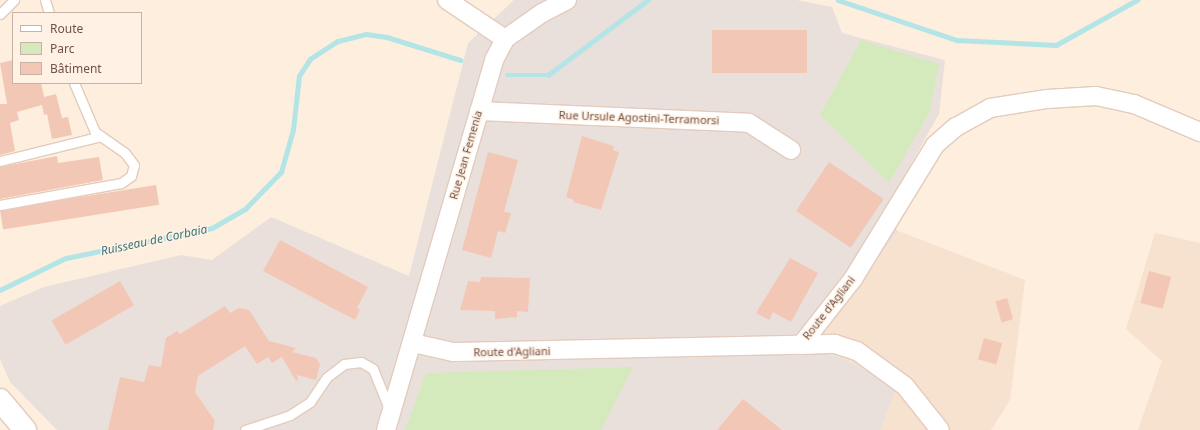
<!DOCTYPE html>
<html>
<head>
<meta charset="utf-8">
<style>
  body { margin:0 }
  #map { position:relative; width:1200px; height:430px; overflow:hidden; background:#fdeede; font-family:"Noto Sans",sans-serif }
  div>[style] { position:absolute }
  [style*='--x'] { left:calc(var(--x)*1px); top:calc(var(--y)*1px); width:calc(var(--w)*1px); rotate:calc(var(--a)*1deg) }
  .residential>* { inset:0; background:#f7e1cf }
  .industrial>* { inset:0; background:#eae0db }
  .green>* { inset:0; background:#d4eabd }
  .stream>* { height:4.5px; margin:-2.25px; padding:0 2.25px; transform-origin:2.25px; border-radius:2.25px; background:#b3e4e6 }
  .building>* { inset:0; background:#f3c7b5; transform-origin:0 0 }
  .roads { filter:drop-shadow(1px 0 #e3cbbd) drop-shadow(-1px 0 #e3cbbd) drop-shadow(0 1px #e3cbbd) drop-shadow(0 -1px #e3cbbd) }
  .lane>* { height:9px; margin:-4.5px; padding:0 4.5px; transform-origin:4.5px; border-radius:4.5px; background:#fff }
  .street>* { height:18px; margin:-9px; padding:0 9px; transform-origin:9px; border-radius:9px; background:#fff }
  .secondary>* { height:22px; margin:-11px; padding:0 11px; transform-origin:11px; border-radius:11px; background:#fff }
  span { translate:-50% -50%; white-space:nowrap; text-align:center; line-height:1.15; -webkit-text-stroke:3px #fff2e5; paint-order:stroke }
  .street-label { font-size:11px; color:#735146 }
  .water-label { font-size:12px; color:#3a767a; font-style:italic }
  .legend { position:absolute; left:12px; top:12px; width:130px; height:72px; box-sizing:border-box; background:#fff2e5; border:1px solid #c7b2a5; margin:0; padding:5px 7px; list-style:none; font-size:12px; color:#735146 }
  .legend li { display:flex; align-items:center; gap:8px; height:20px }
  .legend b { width:20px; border:1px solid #c7b2a5 }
</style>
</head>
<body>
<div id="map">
  <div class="residential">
    <div style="clip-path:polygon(898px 231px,1025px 280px,1010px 400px,991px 430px,881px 430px,897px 386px,826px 351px,825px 332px)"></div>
    <div style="clip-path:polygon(1155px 233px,1200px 243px,1200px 430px,1138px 430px,1162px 361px,1126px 329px)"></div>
  </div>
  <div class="industrial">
    <div style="clip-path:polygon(514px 0,797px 0,832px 7px,842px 33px,945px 60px,939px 114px,882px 216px,898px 231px,825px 332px,827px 351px,897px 386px,881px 430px,57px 430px,10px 382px,0 359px,0 306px,44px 287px,181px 255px,212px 260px,271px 217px,409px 276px,468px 43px)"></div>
  </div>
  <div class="green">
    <div style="clip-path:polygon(861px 40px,939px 64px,929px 113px,889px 183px,820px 115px)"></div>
    <div style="clip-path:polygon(633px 367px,601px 430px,405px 430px,426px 373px)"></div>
  </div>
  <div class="stream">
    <div style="--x:838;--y:0;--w:126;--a:18.6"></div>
    <div style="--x:957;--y:40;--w:99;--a:2.9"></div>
    <div style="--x:1056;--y:45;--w:93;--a:-29.1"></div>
    <div style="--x:507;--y:75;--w:41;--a:0"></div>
    <div style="--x:548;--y:75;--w:125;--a:-36.9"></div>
    <div style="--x:0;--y:290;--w:73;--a:-25.9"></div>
    <div style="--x:66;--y:258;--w:149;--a:-11.6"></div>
    <div style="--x:212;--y:228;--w:39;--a:-30"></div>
    <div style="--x:246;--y:208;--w:50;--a:-45.8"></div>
    <div style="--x:281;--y:172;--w:44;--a:-74.1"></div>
    <div style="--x:293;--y:130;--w:54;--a:-83.7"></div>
    <div style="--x:299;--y:76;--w:20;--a:-57"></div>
    <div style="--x:310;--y:59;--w:33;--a:-33"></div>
    <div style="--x:338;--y:41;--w:29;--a:-14"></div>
    <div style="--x:366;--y:34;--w:21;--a:8"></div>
    <div style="--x:387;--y:37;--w:77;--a:17.3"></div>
  </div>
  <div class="building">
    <div style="left:712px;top:30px;width:95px;height:43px"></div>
    <div style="clip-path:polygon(13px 60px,13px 83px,41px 83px,44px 97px,56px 94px,62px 118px,68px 117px,72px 135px,52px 139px,47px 114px,44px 115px,42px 105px,17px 112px,19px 120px,10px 123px,15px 151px,0 155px,0 104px,7px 104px,0 63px)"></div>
    <div style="clip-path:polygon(582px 136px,614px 146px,613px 150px,619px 152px,601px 210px,573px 202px,574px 200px,566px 197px)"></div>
    <div style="clip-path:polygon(488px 152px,518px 160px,504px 212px,511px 213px,505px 233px,498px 231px,491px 258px,462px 250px)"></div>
    <div style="clip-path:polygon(57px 156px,58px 163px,99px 157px,103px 180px,0 199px,0 167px)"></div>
    <div style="left:829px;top:162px;width:66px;height:59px;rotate:34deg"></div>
    <div style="left:156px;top:185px;width:20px;height:158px;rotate:81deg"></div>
    <div style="clip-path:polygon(280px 240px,368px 287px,357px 308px,360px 310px,355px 320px,263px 271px)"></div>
    <div style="clip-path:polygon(790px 258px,818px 273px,791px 322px,773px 312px,769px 320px,756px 313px)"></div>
    <div style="left:1149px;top:271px;width:23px;height:33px;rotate:15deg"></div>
    <div style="clip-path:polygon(481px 277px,530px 278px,528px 312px,517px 311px,517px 317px,495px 319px,495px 311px,460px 310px,468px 281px,480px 282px)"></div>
    <div style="left:120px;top:281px;width:28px;height:79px;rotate:60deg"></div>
    <div style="left:1007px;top:298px;width:22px;height:12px;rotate:74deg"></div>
    <div style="clip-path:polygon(225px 306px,230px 313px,239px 308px,249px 310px,269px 341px,296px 348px,292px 352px,316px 358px,320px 364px,316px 380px,297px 375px,298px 380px,296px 381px,282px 357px,272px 363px,268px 357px,257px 364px,245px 346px,198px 376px,195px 392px,215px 421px,213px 430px,108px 430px,120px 377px,144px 382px,149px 365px,161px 367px,166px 338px,177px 331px,180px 334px)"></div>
    <div style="left:984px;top:338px;width:19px;height:22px;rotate:16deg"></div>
    <div style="clip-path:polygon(743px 399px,782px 430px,717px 430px)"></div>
  </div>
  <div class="roads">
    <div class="lane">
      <div style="--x:45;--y:0;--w:14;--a:73"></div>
      <div style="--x:0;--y:14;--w:20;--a:-45"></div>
      <div style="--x:0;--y:161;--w:104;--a:-13.9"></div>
      <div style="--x:0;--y:205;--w:123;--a:-10.3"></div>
      <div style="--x:121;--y:183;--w:12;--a:-35"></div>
      <div style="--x:131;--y:176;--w:11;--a:-75"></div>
      <div style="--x:134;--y:165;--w:15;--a:-127"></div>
      <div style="--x:125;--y:153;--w:37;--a:-145"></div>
      <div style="--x:95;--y:132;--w:53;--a:-113.2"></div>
      <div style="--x:245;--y:430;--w:47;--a:-18.4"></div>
      <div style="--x:290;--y:415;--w:24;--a:-33"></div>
      <div style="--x:310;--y:402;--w:30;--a:-56"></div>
      <div style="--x:327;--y:377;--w:21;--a:-37"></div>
      <div style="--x:344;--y:364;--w:17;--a:-7"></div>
      <div style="--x:361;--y:362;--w:14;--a:30"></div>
      <div style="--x:373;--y:369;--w:45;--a:68"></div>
    </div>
    <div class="street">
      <div style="--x:447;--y:0;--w:70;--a:33.9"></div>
      <div style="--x:479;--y:111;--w:270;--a:2.5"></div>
      <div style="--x:749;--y:123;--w:50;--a:32.7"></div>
      <div style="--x:413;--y:343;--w:41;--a:12.7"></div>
      <div style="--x:453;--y:352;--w:348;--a:-1.2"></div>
      <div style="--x:801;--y:345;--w:84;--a:-51.8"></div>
      <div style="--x:853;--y:279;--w:157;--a:-58.5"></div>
      <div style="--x:935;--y:145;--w:28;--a:-41"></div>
      <div style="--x:956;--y:127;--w:39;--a:-29"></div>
      <div style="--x:990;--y:108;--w:58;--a:-9"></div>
      <div style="--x:1047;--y:99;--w:49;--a:-3.5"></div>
      <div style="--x:1096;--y:96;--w:39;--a:12"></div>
      <div style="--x:1134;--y:104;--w:72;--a:23"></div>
      <div style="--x:801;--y:345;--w:34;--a:-2"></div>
      <div style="--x:835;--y:344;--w:23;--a:18"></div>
      <div style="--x:857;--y:351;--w:59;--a:36.1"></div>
      <div style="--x:905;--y:386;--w:56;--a:51.5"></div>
      <div style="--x:386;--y:430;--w:385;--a:-73.7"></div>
      <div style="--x:494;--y:60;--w:24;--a:-62"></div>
      <div style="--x:505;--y:39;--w:45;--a:-35.1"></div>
      <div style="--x:542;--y:13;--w:28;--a:-27"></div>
    </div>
    <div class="secondary">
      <div style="--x:0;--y:400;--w:39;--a:50"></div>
    </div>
  </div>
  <div class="street-label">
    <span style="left:639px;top:118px;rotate:2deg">Rue Ursule Agostini-Terramorsi</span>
    <span style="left:466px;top:155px;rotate:-74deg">Rue Jean Femenia</span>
    <span style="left:829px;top:308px;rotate:-52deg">Route d'Agliani</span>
    <span style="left:512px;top:352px;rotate:-1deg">Route d'Agliani</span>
  </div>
  <div class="water-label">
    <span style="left:154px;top:240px;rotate:-12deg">Ruisseau de Corbaia</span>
  </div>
  <ul class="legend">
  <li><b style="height:5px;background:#fff"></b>Route</li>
  <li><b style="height:11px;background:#d4eabd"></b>Parc</li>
  <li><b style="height:11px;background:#f3c7b5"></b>Bâtiment</li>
  </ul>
</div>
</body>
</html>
